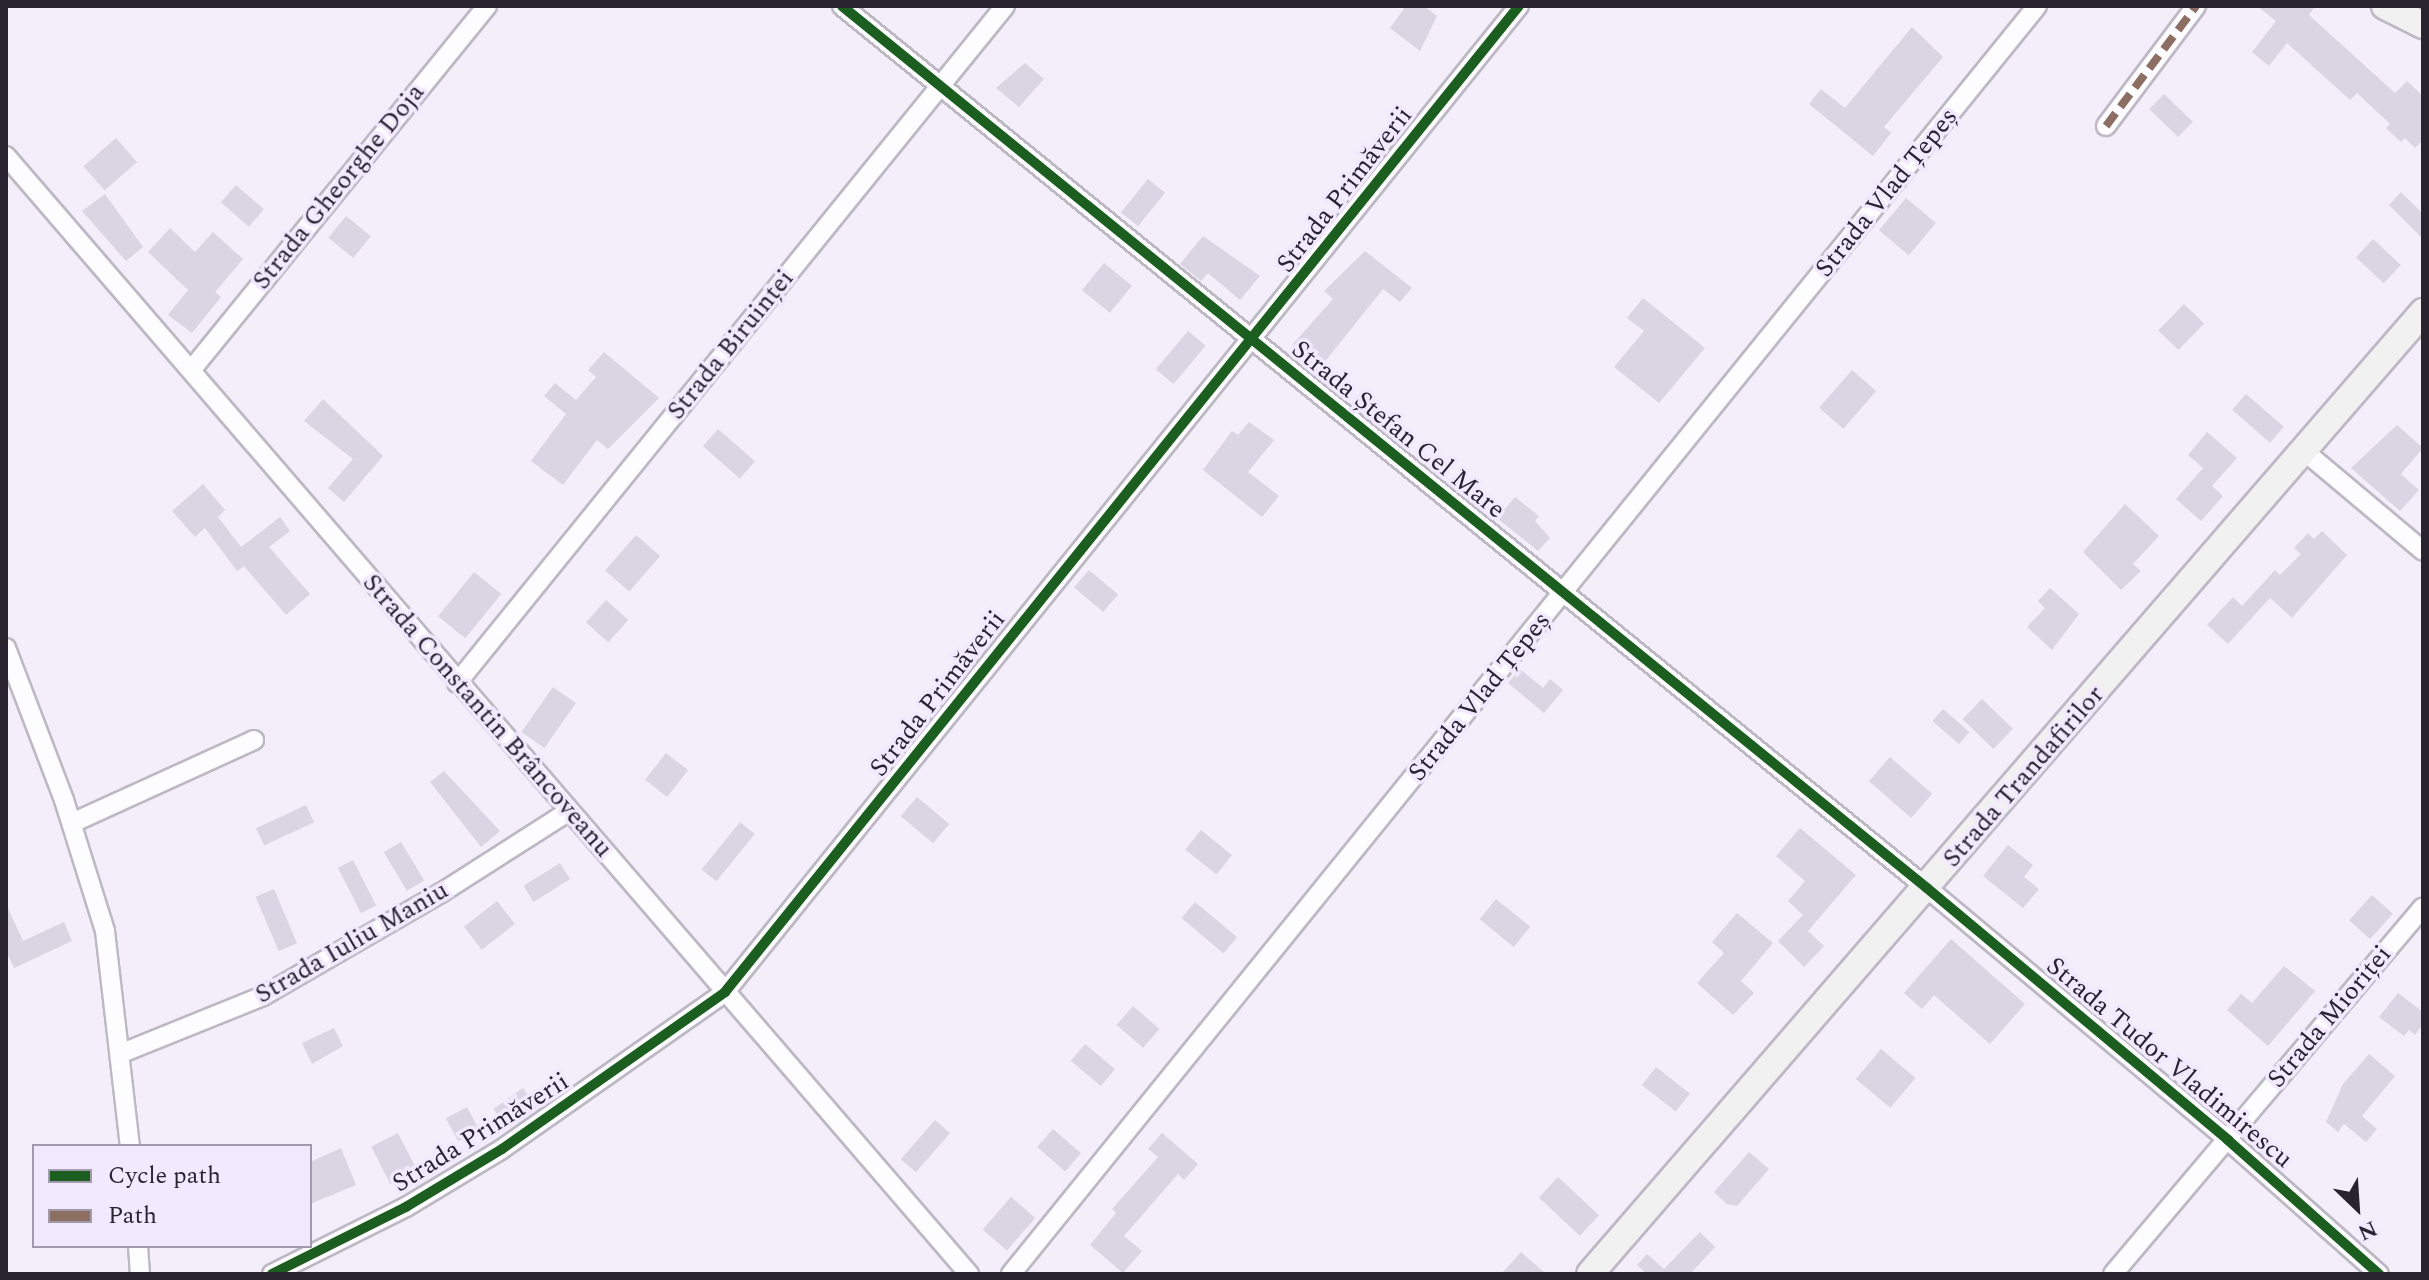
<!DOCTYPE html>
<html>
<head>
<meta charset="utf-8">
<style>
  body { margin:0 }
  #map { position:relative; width:2429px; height:1280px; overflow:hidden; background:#f3eefa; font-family:Spectral,serif }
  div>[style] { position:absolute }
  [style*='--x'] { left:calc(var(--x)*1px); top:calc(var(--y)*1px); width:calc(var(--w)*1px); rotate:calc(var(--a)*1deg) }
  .building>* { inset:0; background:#dad5e2; transform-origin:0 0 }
  .roads { filter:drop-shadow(2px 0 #bdb8c4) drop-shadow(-2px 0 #bdb8c4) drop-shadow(0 2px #bdb8c4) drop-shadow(0 -2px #bdb8c4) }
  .street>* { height:18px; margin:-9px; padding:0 9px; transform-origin:9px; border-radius:9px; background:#fdfcfe }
  .secondary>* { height:26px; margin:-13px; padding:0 13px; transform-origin:13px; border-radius:13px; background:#f1f1f2 }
  .quiet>* { height:8px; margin-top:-4px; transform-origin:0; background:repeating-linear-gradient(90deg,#8d6e63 0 16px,transparent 0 24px) }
  .cycleway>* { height:10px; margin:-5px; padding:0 5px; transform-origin:5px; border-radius:5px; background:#1b5e20 }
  span { translate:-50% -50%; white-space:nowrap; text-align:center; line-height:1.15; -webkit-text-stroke:7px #f2e9ff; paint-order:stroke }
  .street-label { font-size:26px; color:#292330 }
  .frame { position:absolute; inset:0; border:8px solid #292330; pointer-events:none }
  .legend { position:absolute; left:32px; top:1144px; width:280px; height:104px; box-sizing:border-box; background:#f2e9ff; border:2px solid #a29aac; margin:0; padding:10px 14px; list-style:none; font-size:24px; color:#292330 }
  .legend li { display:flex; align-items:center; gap:16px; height:40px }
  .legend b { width:40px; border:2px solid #a29aac }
  .north { position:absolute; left:2317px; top:1168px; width:80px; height:80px; -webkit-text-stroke:6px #f2e9ff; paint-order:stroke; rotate:155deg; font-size:22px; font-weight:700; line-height:32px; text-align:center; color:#292330 }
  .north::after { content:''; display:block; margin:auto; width:28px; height:36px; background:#292330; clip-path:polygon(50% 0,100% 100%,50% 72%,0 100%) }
</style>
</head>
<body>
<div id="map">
  <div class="building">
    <div style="clip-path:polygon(1406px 6px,1424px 6px,1437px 16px,1420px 51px,1390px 28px)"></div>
    <div style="clip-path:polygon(2257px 6px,2315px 6px,2309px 15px,2395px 93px,2407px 81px,2423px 96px,2423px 140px,2415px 148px,2405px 138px,2401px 142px,2386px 128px,2390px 124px,2357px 93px,2350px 100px,2287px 43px,2269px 66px,2252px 52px,2276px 21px)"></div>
    <div style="clip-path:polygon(1912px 27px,1943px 57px,1884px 127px,1891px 133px,1873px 156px,1809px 104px,1821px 89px,1845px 108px)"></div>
    <div style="clip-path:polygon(1025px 63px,1044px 79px,1019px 107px,996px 88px)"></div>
    <div style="left:2164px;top:94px;width:40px;height:21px;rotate:44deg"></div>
    <div style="left:116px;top:138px;width:32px;height:43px;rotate:49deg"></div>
    <div style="left:1148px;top:179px;width:22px;height:43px;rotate:39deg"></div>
    <div style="left:236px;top:185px;width:37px;height:23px;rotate:41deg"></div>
    <div style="clip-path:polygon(2401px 192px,2423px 214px,2423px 239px,2389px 205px)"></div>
    <div style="clip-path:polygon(105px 194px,143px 247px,126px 261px,82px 211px)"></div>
    <div style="left:1906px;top:198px;width:39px;height:42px;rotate:40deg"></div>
    <div style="left:346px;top:216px;width:32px;height:28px;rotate:39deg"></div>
    <div style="clip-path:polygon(170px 228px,195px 252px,213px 232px,243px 259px,215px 292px,221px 297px,192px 333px,168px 315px,188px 290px,148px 252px)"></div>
    <div style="clip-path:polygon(1203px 236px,1260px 276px,1240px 300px,1208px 273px,1201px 281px,1180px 264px)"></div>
    <div style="left:2373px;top:239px;width:38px;height:25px;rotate:43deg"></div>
    <div style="clip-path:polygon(1365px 251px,1412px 288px,1400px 302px,1383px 289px,1319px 369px,1292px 345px,1333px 299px,1324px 291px)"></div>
    <div style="left:1104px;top:263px;width:36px;height:35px;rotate:39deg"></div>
    <div style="clip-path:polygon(1643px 298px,1705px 348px,1659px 403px,1614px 367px,1644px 331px,1627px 318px)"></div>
    <div style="left:2184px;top:304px;width:28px;height:37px;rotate:44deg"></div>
    <div style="left:1188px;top:331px;width:23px;height:50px;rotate:40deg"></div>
    <div style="clip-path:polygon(604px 352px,659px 398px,608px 449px,597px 440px,563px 485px,531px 461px,566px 414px,544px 396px,555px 383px,576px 400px,596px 377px,588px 370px)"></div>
    <div style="left:1852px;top:370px;width:32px;height:50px;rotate:41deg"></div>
    <div style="left:2246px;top:394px;width:50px;height:21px;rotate:41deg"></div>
    <div style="clip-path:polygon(323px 399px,383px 456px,344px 502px,328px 488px,353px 459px,304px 421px)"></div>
    <div style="clip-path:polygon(1249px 422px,1274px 440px,1248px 472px,1279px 496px,1262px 517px,1203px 470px,1232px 431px,1238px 435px)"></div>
    <div style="clip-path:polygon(2397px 425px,2423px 448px,2401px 474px,2419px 490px,2400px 511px,2351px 468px)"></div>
    <div style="left:718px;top:429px;width:49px;height:23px;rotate:41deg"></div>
    <div style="clip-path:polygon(2207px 432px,2237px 458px,2212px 486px,2223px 496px,2201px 521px,2176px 499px,2203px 468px,2188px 455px)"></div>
    <div style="clip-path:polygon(203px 484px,225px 510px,218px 517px,241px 547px,280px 517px,290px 531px,269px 547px,310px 594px,286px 615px,244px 566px,237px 571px,205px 528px,195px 537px,172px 511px)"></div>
    <div style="clip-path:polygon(1515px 497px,1539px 516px,1535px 521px,1550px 538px,1538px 551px,1497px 518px)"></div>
    <div style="clip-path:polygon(2125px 504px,2159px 536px,2133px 564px,2141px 571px,2121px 590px,2083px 552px)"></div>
    <div style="clip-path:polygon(2322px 531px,2347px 555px,2292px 618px,2270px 598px,2228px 644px,2207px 625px,2233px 597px,2242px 606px,2275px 570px,2280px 575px,2301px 554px,2294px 548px,2308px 533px,2314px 539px)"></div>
    <div style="left:636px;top:535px;width:32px;height:47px;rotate:41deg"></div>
    <div style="left:1089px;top:570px;width:38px;height:23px;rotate:40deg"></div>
    <div style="left:474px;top:572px;width:35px;height:57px;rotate:39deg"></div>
    <div style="clip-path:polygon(2050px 588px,2079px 614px,2052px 650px,2027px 627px,2045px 608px,2038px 601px)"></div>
    <div style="left:606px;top:600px;width:30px;height:30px;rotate:42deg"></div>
    <div style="clip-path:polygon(1520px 669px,1543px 688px,1550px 679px,1563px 690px,1544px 713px,1508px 683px)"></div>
    <div style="left:553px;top:687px;width:28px;height:55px;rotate:35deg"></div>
    <div style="left:1982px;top:699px;width:43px;height:28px;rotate:44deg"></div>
    <div style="left:1943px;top:709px;width:35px;height:16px;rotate:41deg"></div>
    <div style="left:666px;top:753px;width:28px;height:34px;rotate:38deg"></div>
    <div style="left:1890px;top:757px;width:56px;height:32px;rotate:41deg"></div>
    <div style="clip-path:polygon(444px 771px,500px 831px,481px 847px,430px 782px)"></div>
    <div style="left:917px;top:797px;width:42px;height:25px;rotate:40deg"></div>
    <div style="left:306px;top:805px;width:19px;height:55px;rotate:65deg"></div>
    <div style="left:740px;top:822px;width:19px;height:61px;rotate:39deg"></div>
    <div style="clip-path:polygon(1800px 828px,1856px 875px,1808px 931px,1824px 946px,1804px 967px,1778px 941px,1803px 915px,1788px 901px,1805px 881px,1776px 856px)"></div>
    <div style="left:1201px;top:830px;width:40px;height:25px;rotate:39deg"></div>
    <div style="left:401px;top:842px;width:45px;height:20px;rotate:59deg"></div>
    <div style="clip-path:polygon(2008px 845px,2033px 865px,2024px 877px,2039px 889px,2023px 908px,1983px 876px)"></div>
    <div style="left:353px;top:860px;width:51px;height:17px;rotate:63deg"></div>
    <div style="left:560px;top:863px;width:19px;height:43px;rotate:58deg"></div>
    <div style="left:274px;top:889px;width:59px;height:20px;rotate:67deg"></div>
    <div style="left:2372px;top:895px;width:28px;height:34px;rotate:42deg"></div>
    <div style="left:1496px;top:899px;width:44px;height:26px;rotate:39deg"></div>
    <div style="left:497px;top:901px;width:29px;height:42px;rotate:52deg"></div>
    <div style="left:1195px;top:902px;width:55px;height:21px;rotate:40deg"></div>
    <div style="clip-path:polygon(6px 904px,23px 941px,64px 922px,72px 941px,14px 968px,6px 951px)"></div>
    <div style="clip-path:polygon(1737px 913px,1773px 943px,1741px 981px,1754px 993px,1733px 1015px,1697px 983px,1724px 953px,1712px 942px)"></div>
    <div style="clip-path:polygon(1951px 939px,2025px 1004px,1990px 1044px,1934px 995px,1922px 1009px,1904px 993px)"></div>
    <div style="clip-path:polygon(2284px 966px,2315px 991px,2268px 1046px,2227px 1010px,2241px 994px,2252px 1003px)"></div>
    <div style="clip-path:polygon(2398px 993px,2423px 1012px,2423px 1024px,2415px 1035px,2409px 1030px,2404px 1036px,2379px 1017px)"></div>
    <div style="left:1133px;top:1006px;width:35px;height:25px;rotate:41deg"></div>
    <div style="clip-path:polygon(334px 1028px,343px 1046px,312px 1064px,302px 1043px)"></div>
    <div style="left:1085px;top:1044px;width:39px;height:22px;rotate:40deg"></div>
    <div style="left:1881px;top:1049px;width:45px;height:39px;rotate:40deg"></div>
    <div style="clip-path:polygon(2369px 1054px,2395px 1076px,2362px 1116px,2377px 1129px,2366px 1142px,2344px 1124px,2338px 1132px,2326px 1122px,2343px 1084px)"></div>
    <div style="left:1656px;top:1067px;width:43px;height:23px;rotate:38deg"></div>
    <div style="left:523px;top:1088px;width:24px;height:36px;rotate:55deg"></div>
    <div style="left:467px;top:1107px;width:26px;height:24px;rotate:62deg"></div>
    <div style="left:935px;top:1120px;width:20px;height:52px;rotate:41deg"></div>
    <div style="left:1053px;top:1129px;width:37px;height:24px;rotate:41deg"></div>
    <div style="left:398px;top:1133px;width:42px;height:30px;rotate:63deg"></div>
    <div style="clip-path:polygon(1162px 1133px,1198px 1164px,1184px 1180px,1178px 1174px,1124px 1236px,1142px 1251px,1123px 1273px,1090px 1245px,1116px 1213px,1112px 1209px,1158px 1157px,1148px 1149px)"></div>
    <div style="clip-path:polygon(341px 1148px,356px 1185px,310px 1204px,310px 1162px)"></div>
    <div style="clip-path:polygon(1749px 1152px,1769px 1169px,1737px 1206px,1727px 1204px,1714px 1192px)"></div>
    <div style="left:1558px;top:1177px;width:56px;height:28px;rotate:43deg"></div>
    <div style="left:1011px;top:1197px;width:32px;height:43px;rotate:41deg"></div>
    <div style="clip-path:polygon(1700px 1232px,1715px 1247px,1690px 1274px,1647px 1274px,1637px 1265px,1647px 1254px,1664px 1269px)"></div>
    <div style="clip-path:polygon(1521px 1252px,1546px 1274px,1501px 1274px)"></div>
  </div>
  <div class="roads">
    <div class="street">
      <div style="--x:842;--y:6;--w:1398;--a:39.11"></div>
      <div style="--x:1927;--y:888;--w:393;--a:39.9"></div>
      <div style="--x:2228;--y:1140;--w:202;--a:41.6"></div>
      <div style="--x:2106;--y:126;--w:150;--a:-53.1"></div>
      <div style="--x:6;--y:156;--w:1476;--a:49.26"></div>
      <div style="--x:192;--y:369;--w:468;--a:-50.9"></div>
      <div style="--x:2304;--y:451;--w:155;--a:40"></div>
      <div style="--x:6;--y:648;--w:163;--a:69.1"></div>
      <div style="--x:64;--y:800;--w:137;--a:72.6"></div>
      <div style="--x:105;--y:931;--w:216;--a:83.4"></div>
      <div style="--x:457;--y:683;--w:871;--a:-51.01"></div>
      <div style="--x:72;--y:823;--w:200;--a:-24.5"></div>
      <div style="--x:122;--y:1053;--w:152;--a:-22"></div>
      <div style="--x:263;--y:996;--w:206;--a:-30.1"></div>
      <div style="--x:441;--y:893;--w:152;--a:-32.6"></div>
      <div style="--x:138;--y:1246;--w:28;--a:86"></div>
      <div style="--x:272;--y:1274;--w:150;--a:-26.6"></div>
      <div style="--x:406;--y:1207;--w:112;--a:-31.1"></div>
      <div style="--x:502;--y:1149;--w:273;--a:-35.1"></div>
      <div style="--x:725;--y:992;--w:1266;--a:-51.16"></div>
      <div style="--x:1011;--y:1274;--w:1631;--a:-51.02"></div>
      <div style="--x:2113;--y:1274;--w:480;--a:-49.8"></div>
    </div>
    <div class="secondary">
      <div style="--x:2385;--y:6;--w:42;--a:26.6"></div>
      <div style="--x:1590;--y:1274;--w:1273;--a:-49.11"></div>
    </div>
  </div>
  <div class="quiet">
    <div style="--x:2106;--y:126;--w:150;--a:-53.1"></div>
  </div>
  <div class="cycleway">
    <div style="--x:842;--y:6;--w:1398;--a:39.11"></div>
    <div style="--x:1927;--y:888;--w:393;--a:39.9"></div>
    <div style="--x:2228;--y:1140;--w:202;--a:41.6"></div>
    <div style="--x:272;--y:1274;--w:150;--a:-26.6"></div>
    <div style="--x:406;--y:1207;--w:112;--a:-31.1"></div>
    <div style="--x:502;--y:1149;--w:273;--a:-35.1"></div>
    <div style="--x:725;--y:992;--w:1266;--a:-51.16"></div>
  </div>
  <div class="street-label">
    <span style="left:339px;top:187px;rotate:-51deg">Strada Gheorghe Doja</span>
    <span style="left:1345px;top:190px;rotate:-52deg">Strada Primăverii</span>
    <span style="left:1887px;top:193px;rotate:-51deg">Strada Vlad Țepeș</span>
    <span style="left:731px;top:345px;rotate:-51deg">Strada Biruinței</span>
    <span style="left:1398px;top:430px;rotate:39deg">Strada Ștefan Cel Mare</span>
    <span style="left:938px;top:694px;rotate:-52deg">Strada Primăverii</span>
    <span style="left:1480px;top:697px;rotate:-51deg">Strada Vlad Țepeș</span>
    <span style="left:487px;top:716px;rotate:49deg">Strada Constantin Brâncoveanu</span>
    <span style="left:2024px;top:777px;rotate:-49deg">Strada Trandafirilor</span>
    <span style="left:352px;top:943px;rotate:-30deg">Strada Iuliu Maniu</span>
    <span style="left:2330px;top:1017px;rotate:-50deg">Strada Mioriței</span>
    <span style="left:2169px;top:1063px;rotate:40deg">Strada Tudor Vladimirescu</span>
    <span style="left:481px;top:1133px;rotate:-32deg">Strada Primăverii</span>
  </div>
  <div class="frame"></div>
  <ul class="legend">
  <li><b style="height:10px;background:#1b5e20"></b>Cycle path</li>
  <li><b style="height:10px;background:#8d6e63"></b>Path</li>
  </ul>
  <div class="north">N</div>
</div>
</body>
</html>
